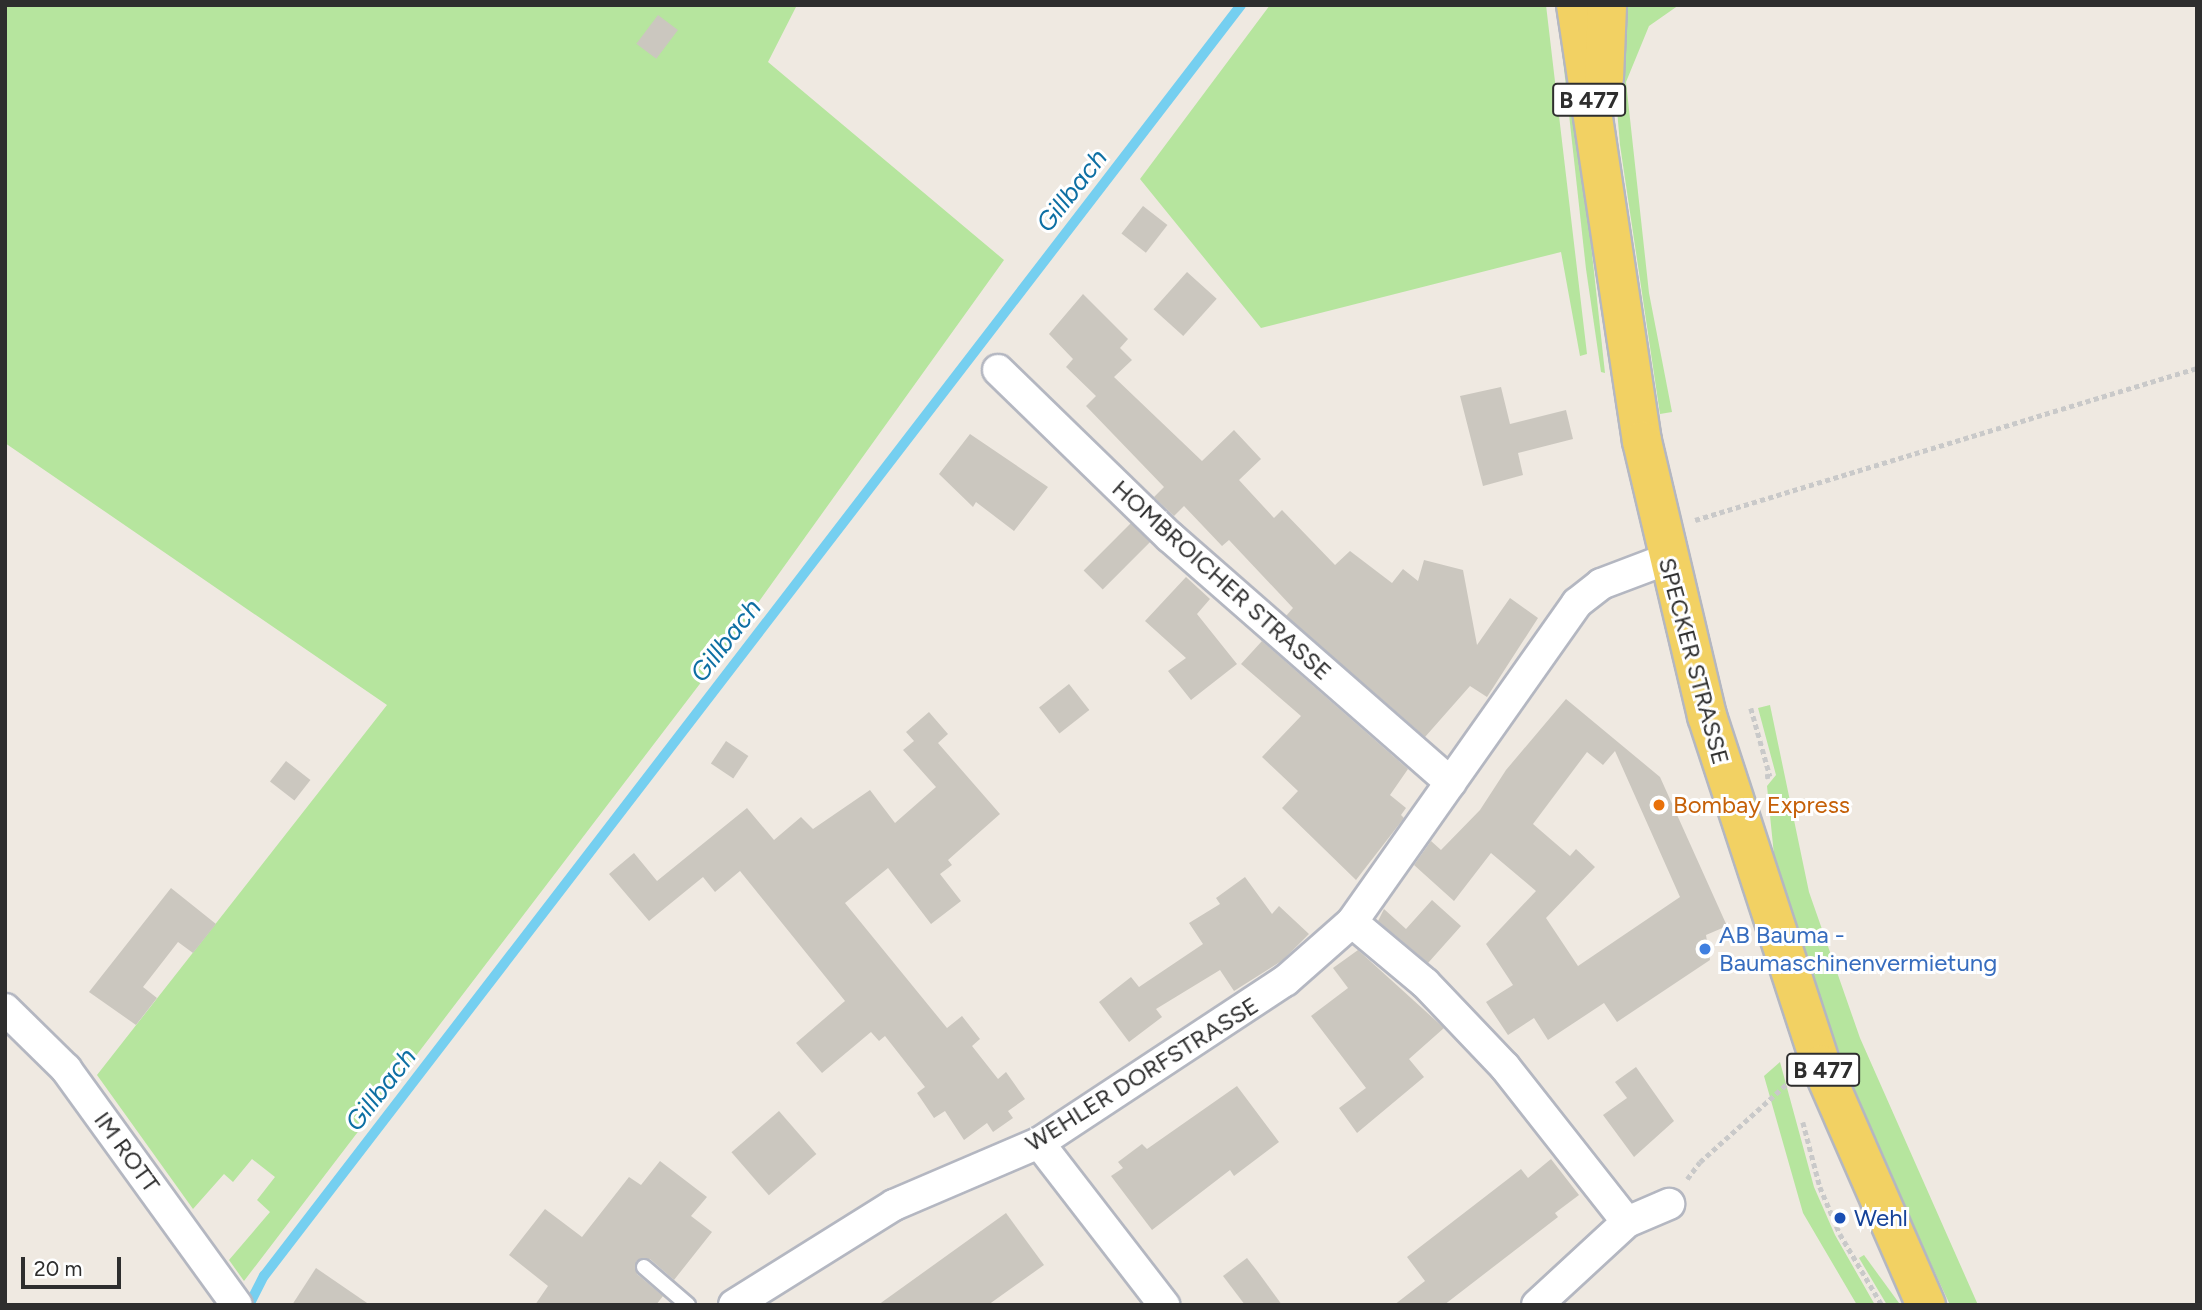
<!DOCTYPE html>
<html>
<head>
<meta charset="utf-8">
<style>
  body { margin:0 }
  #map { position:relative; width:2202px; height:1310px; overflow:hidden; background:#efe9e1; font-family:Figtree,sans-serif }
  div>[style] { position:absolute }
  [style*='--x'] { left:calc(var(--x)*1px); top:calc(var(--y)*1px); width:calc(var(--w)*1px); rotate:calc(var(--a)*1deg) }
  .green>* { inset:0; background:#b6e59e }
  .stream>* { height:10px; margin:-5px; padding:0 5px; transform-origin:5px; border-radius:5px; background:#75cff0 }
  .building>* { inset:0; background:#cbc7bf; transform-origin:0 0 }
  .path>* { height:4.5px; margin-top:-2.25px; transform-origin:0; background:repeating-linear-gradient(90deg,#c9c9c9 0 5px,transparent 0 8.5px) }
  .roads { filter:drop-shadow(2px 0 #b4b7c1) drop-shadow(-2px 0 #b4b7c1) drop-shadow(0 2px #b4b7c1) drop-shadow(0 -2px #b4b7c1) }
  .lane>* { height:14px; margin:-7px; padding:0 7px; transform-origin:7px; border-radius:7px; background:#fff }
  .street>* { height:30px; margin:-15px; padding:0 15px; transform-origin:15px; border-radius:15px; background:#fff }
  .primary>* { height:38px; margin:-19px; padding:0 19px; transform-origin:19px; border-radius:19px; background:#f2d163 }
  .dots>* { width:19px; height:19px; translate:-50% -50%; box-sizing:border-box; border:4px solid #fff; border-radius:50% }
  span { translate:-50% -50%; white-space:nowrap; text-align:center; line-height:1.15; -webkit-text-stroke:6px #fff; paint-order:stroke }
  .shield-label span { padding:2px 5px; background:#fff; border:2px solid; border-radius:5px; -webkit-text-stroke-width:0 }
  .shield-label { font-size:23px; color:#2e2e2e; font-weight:700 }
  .street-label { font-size:24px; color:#2e2e2e }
  .food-label { font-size:24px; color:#c56008 }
  .left { translate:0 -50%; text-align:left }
  .shop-label { font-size:24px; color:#366cbe }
  .transit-label { font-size:24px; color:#164399 }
  .water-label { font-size:26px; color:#0d6fa3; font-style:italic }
  .frame { position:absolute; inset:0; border:7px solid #2e2e2e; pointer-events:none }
  .scale { position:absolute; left:21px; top:1257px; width:100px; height:32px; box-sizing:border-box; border:4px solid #2e2e2e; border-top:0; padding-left:9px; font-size:21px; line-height:24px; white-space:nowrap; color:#2e2e2e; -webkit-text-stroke:5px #fff; paint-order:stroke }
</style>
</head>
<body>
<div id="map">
  <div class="green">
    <div style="clip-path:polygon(5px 5px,797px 5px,768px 62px,1004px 260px,699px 685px,244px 1281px,229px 1260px,270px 1212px,257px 1200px,275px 1177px,252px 1159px,233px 1182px,224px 1174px,193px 1209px,97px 1075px,387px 705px,5px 443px)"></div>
    <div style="clip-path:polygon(1270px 5px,1546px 5px,1587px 354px,1580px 356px,1561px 252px,1261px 328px,1140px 179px)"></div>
    <div style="clip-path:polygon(1557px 5px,1565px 5px,1605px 373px,1601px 372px,1586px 269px)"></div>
    <div style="clip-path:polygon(1619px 5px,1679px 5px,1649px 26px,1626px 82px,1649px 293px,1672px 412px,1660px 414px,1620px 145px,1614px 74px)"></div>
    <div style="clip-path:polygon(1770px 705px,1809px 892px,1860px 1038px,1978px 1305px,1950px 1305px,1867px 1127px,1831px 1030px,1774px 855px,1767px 786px,1776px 775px,1758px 708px)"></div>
    <div style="clip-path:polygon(1780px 1062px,1814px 1187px,1835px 1235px,1875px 1305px,1857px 1305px,1803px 1213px,1764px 1076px)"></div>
    <div style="clip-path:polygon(1864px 1255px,1899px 1303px,1900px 1305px,1887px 1305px,1859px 1258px)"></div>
  </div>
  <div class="stream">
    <div style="--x:249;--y:1305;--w:33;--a:-63"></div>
    <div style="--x:264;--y:1276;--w:1603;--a:-52.45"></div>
  </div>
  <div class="building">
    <div style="left:658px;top:15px;width:25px;height:36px;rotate:37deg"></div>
    <div style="left:1143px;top:206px;width:31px;height:35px;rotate:38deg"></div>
    <div style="left:1187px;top:272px;width:40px;height:50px;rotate:42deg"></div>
    <div style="clip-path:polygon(1083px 294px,1128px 339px,1120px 348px,1132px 360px,1114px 377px,1202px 461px,1234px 430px,1261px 459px,1239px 480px,1274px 518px,1282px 510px,1335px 565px,1350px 551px,1392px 583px,1403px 569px,1418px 581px,1424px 560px,1463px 570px,1477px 645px,1510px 598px,1538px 618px,1487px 697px,1470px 686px,1425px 737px,1286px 616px,1293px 608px,1229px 540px,1222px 546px,1184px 506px,1174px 516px,1154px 497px,1164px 487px,1086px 406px,1096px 396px,1066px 367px,1073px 359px,1049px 334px)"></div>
    <div style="clip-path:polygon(1501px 387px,1510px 424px,1566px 410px,1573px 439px,1518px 453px,1523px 475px,1483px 486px,1460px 396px)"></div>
    <div style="clip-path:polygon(970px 434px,1048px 487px,1014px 531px,976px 502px,973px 507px,939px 474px)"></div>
    <div style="left:1131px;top:523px;width:27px;height:67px;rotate:45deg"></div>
    <div style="clip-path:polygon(1186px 577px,1210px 599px,1197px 614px,1237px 664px,1191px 700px,1168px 671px,1186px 658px,1145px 621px)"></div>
    <div style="clip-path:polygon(1262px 641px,1408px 769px,1390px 795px,1406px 808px,1401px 815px,1404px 818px,1356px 880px,1282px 808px,1298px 791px,1262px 757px,1301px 716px,1241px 664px)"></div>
    <div style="left:1069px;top:684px;width:33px;height:38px;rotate:52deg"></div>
    <div style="clip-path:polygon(evenodd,1566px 699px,1660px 777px,1727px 926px,1706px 935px,1710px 960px,1617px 1022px,1604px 1003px,1548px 1040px,1534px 1018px,1508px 1035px,1486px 1002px,1513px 985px,1486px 944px,1536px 891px,1491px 853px,1454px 901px,1414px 865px,1431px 841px,1441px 850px,1480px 810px,1506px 770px,1566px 699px,1615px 751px,1680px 897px,1578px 966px,1546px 918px,1595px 867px,1576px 849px,1570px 856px,1533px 824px,1587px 752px,1603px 765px,1615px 751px)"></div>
    <div style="clip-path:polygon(929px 712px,948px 734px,938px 743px,1000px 814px,948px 860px,952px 865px,940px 874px,961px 901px,931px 924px,888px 868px,845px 903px,947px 1028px,962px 1016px,980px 1039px,972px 1046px,998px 1079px,1006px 1072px,1025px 1099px,1008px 1111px,1013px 1118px,993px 1132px,987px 1123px,964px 1140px,945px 1111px,934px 1118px,917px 1093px,925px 1087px,885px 1036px,879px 1041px,871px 1032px,822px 1073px,796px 1043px,845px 1001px,740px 871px,715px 892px,703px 877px,649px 921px,609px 874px,634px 853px,657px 881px,747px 808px,774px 840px,801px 817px,813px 829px,870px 790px,895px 823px,936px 787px,903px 750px,914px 741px,906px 732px)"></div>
    <div style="left:726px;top:741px;width:27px;height:27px;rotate:34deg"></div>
    <div style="left:286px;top:761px;width:31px;height:26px;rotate:38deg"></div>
    <div style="clip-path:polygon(1245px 877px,1272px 914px,1279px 906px,1309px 934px,1283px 960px,1234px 991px,1220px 970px,1156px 1009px,1162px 1017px,1129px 1042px,1099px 1002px,1131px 977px,1139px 987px,1203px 944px,1189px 923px,1220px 904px,1216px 898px)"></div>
    <div style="clip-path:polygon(171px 888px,216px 924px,193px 953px,178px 942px,143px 987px,157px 998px,136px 1025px,89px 992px)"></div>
    <div style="clip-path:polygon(1432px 900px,1461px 926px,1428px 963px,1378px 921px,1384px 909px,1406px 929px)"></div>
    <div style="clip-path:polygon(1358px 950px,1444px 1028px,1409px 1059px,1424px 1077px,1357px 1133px,1339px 1108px,1366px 1088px,1311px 1016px,1348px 988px,1333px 968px)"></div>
    <div style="clip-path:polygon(1636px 1067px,1674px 1121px,1634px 1157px,1603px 1115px,1627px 1098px,1615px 1082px)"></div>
    <div style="clip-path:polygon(1237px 1086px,1279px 1142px,1234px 1176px,1230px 1170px,1152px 1230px,1111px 1176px,1123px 1168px,1118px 1162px,1142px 1144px,1147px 1149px)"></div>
    <div style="left:779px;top:1111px;width:57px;height:63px;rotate:49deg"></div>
    <div style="clip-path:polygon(1551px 1159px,1579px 1195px,1555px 1213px,1558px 1217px,1444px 1305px,1394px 1305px,1425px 1281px,1407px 1257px,1521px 1169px,1528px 1178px)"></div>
    <div style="clip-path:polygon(660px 1161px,707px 1197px,691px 1216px,712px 1232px,674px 1280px,650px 1259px,636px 1261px,637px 1274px,663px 1296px,656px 1305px,535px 1305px,548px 1286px,509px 1255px,545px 1209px,582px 1237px,629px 1177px,641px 1185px)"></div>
    <div style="clip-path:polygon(1006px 1213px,1044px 1265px,988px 1305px,878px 1305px)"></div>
    <div style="clip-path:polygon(1247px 1258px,1258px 1272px,1282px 1305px,1245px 1305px,1223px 1276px)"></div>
    <div style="clip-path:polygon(316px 1268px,370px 1305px,292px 1305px)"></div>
  </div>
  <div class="path">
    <div style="--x:1695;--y:520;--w:525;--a:-16.85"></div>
    <div style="--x:1751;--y:708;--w:71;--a:74.4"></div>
    <div style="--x:1770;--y:776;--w:5;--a:169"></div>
    <div style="--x:1803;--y:1122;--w:67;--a:75.3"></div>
    <div style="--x:1820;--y:1187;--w:51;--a:66.9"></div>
    <div style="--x:1840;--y:1234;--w:82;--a:59.4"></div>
    <div style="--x:1687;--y:1179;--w:21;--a:-53"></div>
    <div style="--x:1700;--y:1162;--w:120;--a:-42"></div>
  </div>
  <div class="roads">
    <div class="lane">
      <div style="--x:644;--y:1267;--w:58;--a:40.8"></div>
    </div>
    <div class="street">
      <div style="--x:998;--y:370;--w:240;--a:44.2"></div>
      <div style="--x:1170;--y:537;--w:373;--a:41.2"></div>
      <div style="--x:1352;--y:922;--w:95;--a:39.9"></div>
      <div style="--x:1425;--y:983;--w:116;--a:46.4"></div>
      <div style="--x:1505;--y:1067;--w:197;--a:51.8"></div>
      <div style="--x:5;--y:1009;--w:86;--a:44.5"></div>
      <div style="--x:66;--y:1069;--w:291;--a:54.1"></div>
      <div style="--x:1039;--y:1143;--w:205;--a:52.3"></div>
      <div style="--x:734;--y:1305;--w:189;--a:-32"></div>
      <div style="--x:894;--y:1205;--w:158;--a:-23.2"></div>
      <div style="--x:1039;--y:1143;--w:295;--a:-33.4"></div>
      <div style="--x:1285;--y:981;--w:89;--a:-41.4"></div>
      <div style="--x:1352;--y:922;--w:390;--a:-54.8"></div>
      <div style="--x:1577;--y:603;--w:31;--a:-38"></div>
      <div style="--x:1601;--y:584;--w:71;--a:-20.7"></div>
      <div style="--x:1537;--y:1305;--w:122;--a:-42.7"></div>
      <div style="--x:1627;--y:1222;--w:46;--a:-23.2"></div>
    </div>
    <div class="primary">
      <div style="--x:1576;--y:5;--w:441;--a:81.4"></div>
      <div style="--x:1642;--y:441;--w:283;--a:76.7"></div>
      <div style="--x:1707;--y:716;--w:367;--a:71.9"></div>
      <div style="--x:1821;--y:1065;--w:262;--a:66.4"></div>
      <div style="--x:1604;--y:78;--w:73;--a:-87.6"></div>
    </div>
  </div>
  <div class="dots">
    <div style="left:1659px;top:805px;background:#e8710a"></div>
    <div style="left:1705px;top:949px;background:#3f7fe0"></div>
    <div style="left:1840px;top:1218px;background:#1a4fb4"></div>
  </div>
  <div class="shield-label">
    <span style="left:1589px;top:100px">B 477</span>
    <span style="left:1823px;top:1070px">B 477</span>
  </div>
  <div class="street-label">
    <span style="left:1222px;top:580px;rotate:42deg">HOMBROICHER STRASSE</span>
    <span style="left:1694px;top:661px;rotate:75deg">SPECKER STRASSE</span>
    <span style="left:1142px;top:1074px;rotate:-32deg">WEHLER DORFSTRASSE</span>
    <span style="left:127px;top:1152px;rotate:54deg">IM ROTT</span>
  </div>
  <div class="food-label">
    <span class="left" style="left:1673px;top:805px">Bombay Express</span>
  </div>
  <div class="shop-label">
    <span class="left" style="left:1719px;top:949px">AB Bauma -<br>Baumaschinenvermietung</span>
  </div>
  <div class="transit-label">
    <span class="left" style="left:1854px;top:1218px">Wehl</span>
  </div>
  <div class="water-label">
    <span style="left:1072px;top:191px;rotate:-52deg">Gillbach</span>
    <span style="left:726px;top:641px;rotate:-52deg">Gillbach</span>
    <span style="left:381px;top:1090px;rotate:-52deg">Gillbach</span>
  </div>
  <div class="frame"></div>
  <div class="scale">20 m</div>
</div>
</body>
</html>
